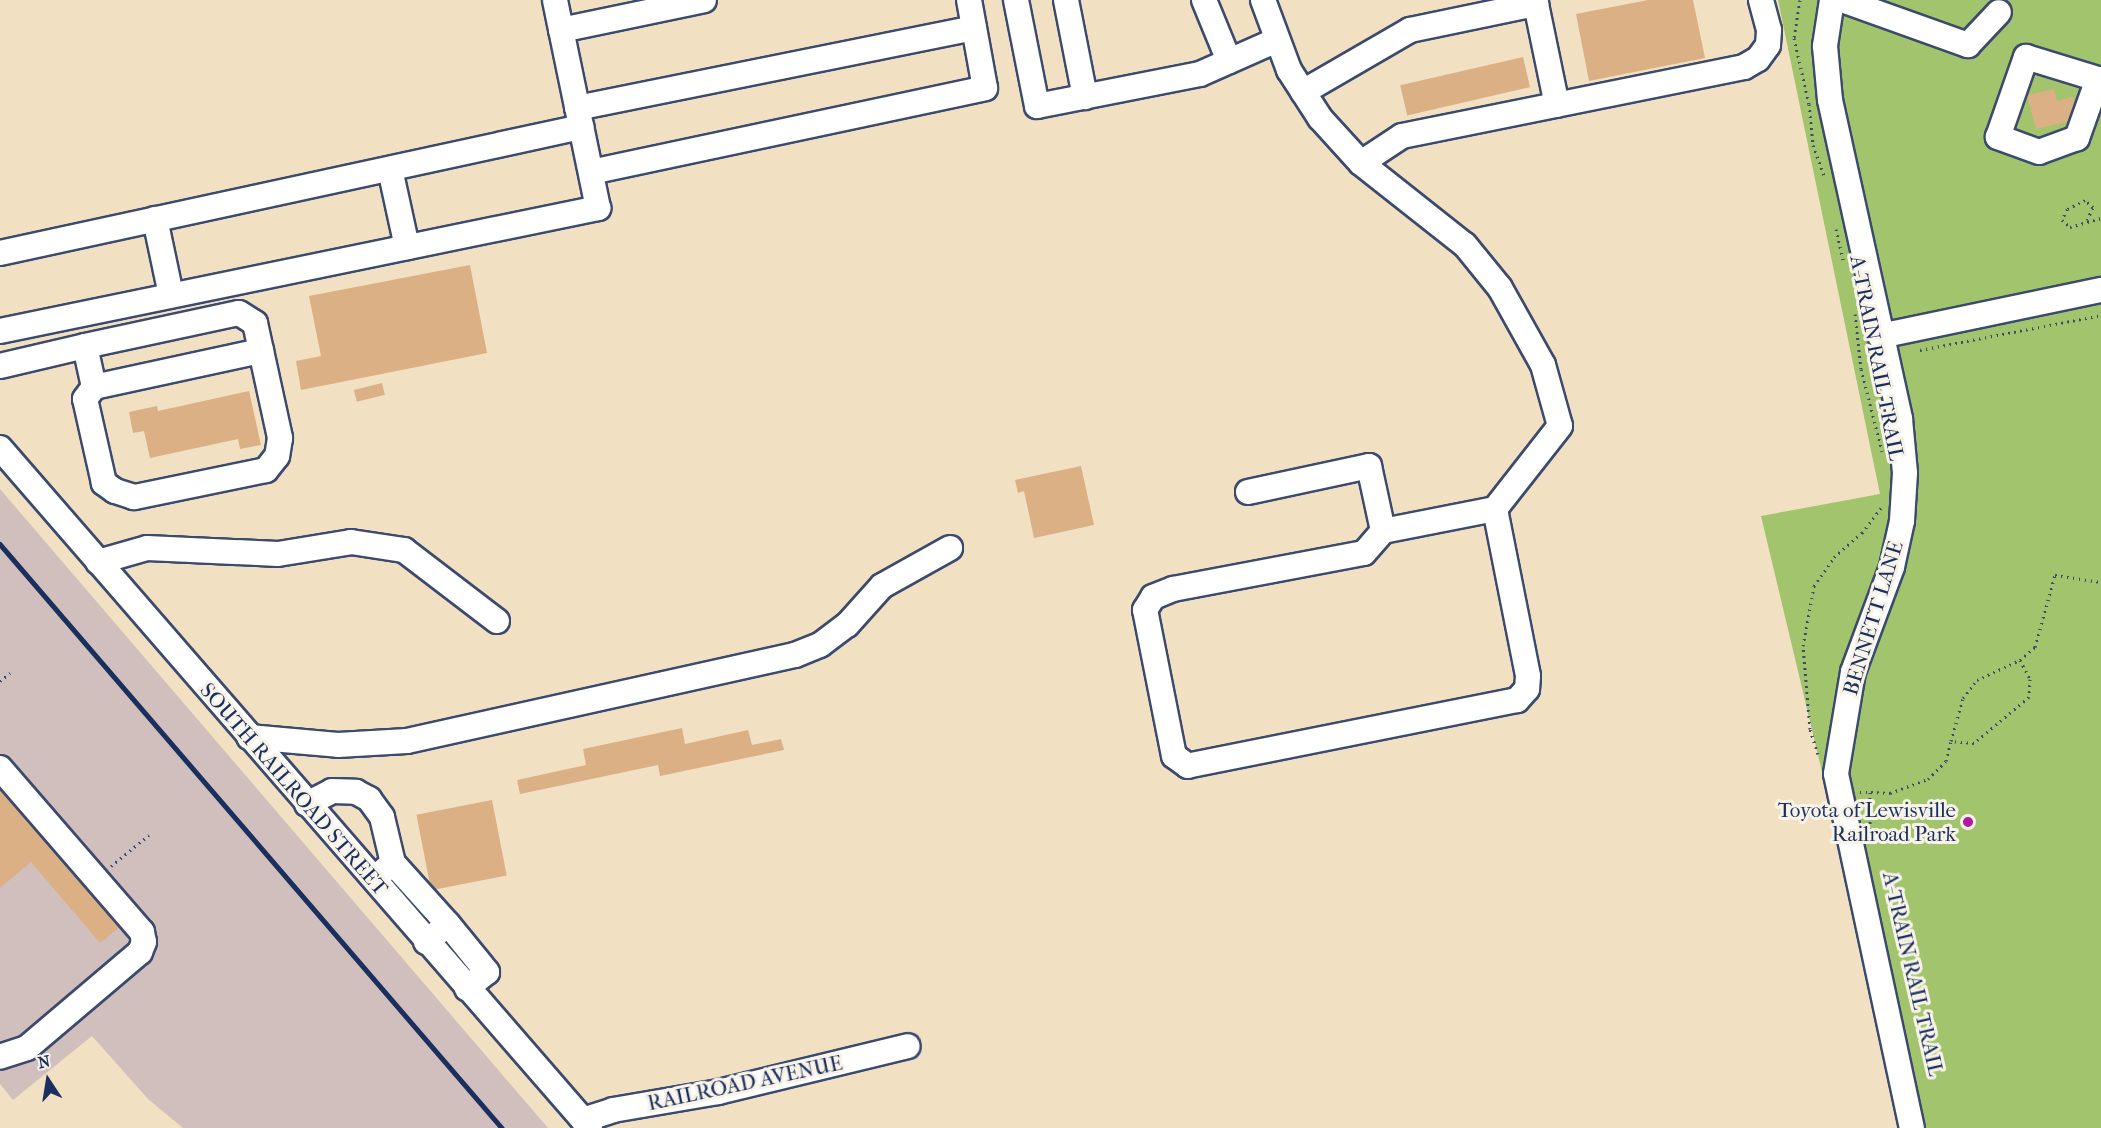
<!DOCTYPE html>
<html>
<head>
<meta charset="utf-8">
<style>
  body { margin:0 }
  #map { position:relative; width:2101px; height:1128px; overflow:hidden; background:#f2e0c3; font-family:"IM FELL French Canon",serif }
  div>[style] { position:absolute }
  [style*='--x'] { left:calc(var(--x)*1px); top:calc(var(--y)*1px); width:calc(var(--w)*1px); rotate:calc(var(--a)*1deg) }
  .industrial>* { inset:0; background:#d1bfbe }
  .green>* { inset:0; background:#a2c46d }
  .building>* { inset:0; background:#dbb085; transform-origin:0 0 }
  .path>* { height:3px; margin-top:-1.5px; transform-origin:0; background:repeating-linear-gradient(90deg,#3b4a6d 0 1.5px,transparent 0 6px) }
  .roads { filter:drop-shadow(2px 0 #3b4a6d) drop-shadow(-2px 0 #3b4a6d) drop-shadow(0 2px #3b4a6d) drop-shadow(0 -2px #3b4a6d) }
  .minor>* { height:24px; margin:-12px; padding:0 12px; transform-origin:12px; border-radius:12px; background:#fff }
  .rail>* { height:4.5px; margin:-2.25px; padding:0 2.25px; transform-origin:2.25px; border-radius:2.25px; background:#1b2f5e }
  .dots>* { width:16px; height:16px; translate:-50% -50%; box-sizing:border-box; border:3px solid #f7f3e8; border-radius:50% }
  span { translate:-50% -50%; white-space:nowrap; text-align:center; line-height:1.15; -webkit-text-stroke:6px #f7f3e8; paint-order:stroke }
  .street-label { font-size:21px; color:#1b2f5e }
  .poi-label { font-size:21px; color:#1b2f5e }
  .right { translate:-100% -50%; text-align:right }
  .north { position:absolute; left:18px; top:1050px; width:60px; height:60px; -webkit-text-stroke:4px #f7f3e8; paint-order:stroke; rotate:348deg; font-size:16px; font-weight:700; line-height:24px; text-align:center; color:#1b2f5e }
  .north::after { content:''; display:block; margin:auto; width:21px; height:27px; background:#1b2f5e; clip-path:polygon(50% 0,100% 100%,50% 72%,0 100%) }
</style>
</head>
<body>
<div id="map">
  <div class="industrial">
    <div style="clip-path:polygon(0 489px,548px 1128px,183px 1128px,148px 1099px,92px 1036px,13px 1100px,0 1084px)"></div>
  </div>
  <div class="green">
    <div style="clip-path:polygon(1778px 0,2101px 0,2101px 1128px,1907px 1128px,1761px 516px,1880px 494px)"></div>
  </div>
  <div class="building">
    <div style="clip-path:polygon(1648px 0,1693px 0,1705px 58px,1589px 81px,1576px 14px)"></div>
    <div style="left:1523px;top:57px;width:31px;height:126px;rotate:77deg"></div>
    <div style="clip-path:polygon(2054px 89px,2057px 101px,2073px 97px,2079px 119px,2036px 129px,2027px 95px)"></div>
    <div style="clip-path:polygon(470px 265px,487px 353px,301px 390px,296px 361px,321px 356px,309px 296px)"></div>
    <div style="left:382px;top:383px;width:12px;height:29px;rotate:76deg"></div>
    <div style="clip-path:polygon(249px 391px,261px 445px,240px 449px,238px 439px,150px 458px,144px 431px,133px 433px,129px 412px,157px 406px,158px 411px)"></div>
    <div style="clip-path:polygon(1081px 466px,1094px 525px,1034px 538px,1024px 491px,1018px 493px,1015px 480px)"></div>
    <div style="clip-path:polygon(682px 728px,685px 744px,748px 730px,752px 745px,781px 739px,784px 750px,660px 776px,658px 765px,520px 794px,517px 780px,586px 765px,583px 749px)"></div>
    <div style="clip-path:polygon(0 783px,121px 926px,100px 943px,31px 862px,0 888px)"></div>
    <div style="left:492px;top:800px;width:77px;height:77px;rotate:79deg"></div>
  </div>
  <div class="path">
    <div style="--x:1800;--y:0;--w:38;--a:99"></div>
    <div style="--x:1794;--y:38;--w:68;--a:77.2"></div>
    <div style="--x:1809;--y:104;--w:41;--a:84.4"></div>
    <div style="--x:1813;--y:145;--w:35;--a:70"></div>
    <div style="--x:2087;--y:220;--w:14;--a:-65"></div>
    <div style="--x:2093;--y:207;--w:11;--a:-139"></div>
    <div style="--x:2085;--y:200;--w:20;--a:153"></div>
    <div style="--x:2067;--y:209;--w:12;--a:114"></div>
    <div style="--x:2062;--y:220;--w:11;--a:41"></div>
    <div style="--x:2070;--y:227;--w:32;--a:-16"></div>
    <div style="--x:1836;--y:229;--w:32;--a:77"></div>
    <div style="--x:1855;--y:314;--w:55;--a:83.8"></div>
    <div style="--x:1861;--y:369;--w:85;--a:75.6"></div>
    <div style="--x:1920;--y:350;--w:184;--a:-10.9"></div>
    <div style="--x:2020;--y:660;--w:20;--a:-41"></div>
    <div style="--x:2035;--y:647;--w:75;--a:-74.5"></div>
    <div style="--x:2055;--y:575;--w:47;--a:8.7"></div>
    <div style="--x:0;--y:681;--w:13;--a:-39"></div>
    <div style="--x:1818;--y:754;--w:26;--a:-108"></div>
    <div style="--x:1810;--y:729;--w:83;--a:-94.8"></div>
    <div style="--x:1803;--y:646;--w:61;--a:-79.6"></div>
    <div style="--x:1814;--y:586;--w:35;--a:-55"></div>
    <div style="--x:1834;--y:557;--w:37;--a:-41"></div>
    <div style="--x:1862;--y:533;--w:35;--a:-53"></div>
    <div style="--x:1860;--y:792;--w:10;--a:0"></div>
    <div style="--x:1870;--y:792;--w:41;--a:90"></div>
    <div style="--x:1871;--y:792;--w:19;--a:3"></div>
    <div style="--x:1890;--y:793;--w:40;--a:-20.2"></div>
    <div style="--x:1928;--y:779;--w:25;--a:-45"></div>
    <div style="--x:1946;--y:761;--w:21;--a:-76"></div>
    <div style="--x:1951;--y:741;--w:45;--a:-74.4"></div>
    <div style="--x:1963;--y:698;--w:23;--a:-52"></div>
    <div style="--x:1977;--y:680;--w:47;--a:-24.9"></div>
    <div style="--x:2020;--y:660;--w:21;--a:62"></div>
    <div style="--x:2030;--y:679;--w:18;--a:93"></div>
    <div style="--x:2029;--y:697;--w:72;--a:140.1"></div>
    <div style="--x:1974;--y:743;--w:23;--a:-175"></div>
    <div style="--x:111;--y:866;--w:49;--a:-39.2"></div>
  </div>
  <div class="roads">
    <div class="minor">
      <div style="--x:1016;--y:0;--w:108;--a:78.8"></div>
      <div style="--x:1037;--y:106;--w:166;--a:-11.1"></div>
      <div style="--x:1200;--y:74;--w:84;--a:-23.8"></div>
      <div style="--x:1066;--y:0;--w:99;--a:78.9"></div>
      <div style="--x:1204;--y:0;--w:66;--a:67.7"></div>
      <div style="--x:1263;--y:0;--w:75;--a:69.6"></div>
      <div style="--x:1289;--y:70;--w:57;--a:57.1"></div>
      <div style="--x:1320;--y:118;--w:61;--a:47.7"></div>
      <div style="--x:1361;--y:163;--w:132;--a:38.3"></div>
      <div style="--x:1465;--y:245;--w:55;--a:50.9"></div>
      <div style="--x:1500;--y:288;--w:88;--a:60.8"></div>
      <div style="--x:1543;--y:365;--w:63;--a:74.4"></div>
      <div style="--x:1560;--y:426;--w:105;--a:128.1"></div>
      <div style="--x:1495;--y:509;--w:170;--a:78.8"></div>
      <div style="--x:1528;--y:676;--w:13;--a:94"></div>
      <div style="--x:1527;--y:689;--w:15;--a:132"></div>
      <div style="--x:1517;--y:700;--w:336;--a:168.7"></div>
      <div style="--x:1188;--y:766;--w:17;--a:-144"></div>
      <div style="--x:1174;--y:756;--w:149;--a:-101.2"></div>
      <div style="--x:1145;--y:610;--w:15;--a:-58"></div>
      <div style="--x:1153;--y:597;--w:22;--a:-22"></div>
      <div style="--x:1173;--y:589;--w:194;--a:-10.7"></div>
      <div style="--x:1364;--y:553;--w:29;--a:-49"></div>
      <div style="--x:1383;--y:531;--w:114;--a:-11.1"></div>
      <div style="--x:1832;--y:0;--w:47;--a:98.7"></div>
      <div style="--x:1825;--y:46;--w:54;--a:84.7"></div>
      <div style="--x:1830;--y:100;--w:327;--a:77.6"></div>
      <div style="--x:1900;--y:419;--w:54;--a:84.7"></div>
      <div style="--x:1905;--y:473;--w:48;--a:93.6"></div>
      <div style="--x:1902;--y:521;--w:47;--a:102.3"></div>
      <div style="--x:1892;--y:567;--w:112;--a:110.4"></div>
      <div style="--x:1853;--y:672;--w:103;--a:99.5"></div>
      <div style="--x:1836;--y:774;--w:362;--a:77.9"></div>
      <div style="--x:1842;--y:0;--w:134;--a:19.7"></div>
      <div style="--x:1968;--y:45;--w:45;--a:-46.8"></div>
      <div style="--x:561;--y:30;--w:146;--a:-11.8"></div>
      <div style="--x:2098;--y:79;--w:63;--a:109.6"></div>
      <div style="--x:2077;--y:138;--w:40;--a:159.8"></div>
      <div style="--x:2039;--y:152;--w:44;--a:-159.9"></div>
      <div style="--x:1998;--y:137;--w:85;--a:-70.7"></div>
      <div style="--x:2026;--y:57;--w:75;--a:17"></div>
      <div style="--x:2098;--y:79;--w:3;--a:18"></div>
      <div style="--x:1303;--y:92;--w:124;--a:-30.1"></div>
      <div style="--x:1410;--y:30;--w:129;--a:-11.7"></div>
      <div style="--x:1536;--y:4;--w:103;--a:78.3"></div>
      <div style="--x:577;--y:108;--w:405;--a:-11.4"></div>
      <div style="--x:1361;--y:163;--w:49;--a:-33.4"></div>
      <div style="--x:1402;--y:136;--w:349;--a:-11.4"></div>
      <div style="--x:1744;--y:67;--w:16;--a:-30"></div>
      <div style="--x:1758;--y:59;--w:17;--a:-54"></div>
      <div style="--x:1768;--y:45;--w:15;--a:-86"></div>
      <div style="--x:1769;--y:30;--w:31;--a:-105"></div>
      <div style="--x:390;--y:169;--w:80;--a:77.7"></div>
      <div style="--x:591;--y:172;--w:403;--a:-12"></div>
      <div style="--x:985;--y:88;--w:89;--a:-100.3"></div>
      <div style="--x:155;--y:219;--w:78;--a:78.1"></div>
      <div style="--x:0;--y:253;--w:595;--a:-12.24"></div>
      <div style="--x:0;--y:331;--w:611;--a:-11.62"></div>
      <div style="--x:598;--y:208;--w:212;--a:-101.7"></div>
      <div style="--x:1880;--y:336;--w:226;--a:-11.8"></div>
      <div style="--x:0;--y:366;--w:87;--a:-13.2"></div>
      <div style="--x:85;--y:346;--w:157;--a:-12.1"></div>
      <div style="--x:239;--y:313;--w:19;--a:32"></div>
      <div style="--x:255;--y:323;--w:118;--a:77.7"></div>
      <div style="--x:280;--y:438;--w:18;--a:99"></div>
      <div style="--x:277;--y:456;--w:18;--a:128"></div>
      <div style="--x:266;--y:470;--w:135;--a:168.4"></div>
      <div style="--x:134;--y:497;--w:20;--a:-162"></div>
      <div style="--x:115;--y:491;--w:14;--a:-144"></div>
      <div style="--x:104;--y:483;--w:86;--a:-102.7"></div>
      <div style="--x:85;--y:399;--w:15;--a:-53"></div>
      <div style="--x:94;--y:387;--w:42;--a:-102.4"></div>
      <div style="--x:94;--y:387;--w:171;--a:-12.2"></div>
      <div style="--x:0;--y:448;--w:900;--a:49.05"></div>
      <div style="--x:1248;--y:492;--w:124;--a:-12.1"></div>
      <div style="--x:1369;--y:466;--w:66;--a:77.8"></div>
      <div style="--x:98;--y:562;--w:51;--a:-15.9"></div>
      <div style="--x:147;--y:548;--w:131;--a:2.6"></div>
      <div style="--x:278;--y:554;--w:74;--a:-9.3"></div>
      <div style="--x:351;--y:542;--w:54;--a:8.6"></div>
      <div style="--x:404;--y:550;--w:117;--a:37.4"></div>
      <div style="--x:249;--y:737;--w:89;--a:5.1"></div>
      <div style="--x:338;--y:745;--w:69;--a:-3.3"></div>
      <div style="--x:407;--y:741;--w:397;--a:-12.5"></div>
      <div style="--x:795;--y:655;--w:27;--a:-22"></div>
      <div style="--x:820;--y:645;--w:34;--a:-37"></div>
      <div style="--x:847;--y:625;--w:52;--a:-48.1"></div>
      <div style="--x:882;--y:586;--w:78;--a:-29.2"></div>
      <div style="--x:0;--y:768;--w:217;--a:49.1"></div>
      <div style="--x:142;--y:932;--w:10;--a:79"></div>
      <div style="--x:144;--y:942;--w:11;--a:112"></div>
      <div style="--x:140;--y:952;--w:148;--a:139.7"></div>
      <div style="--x:27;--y:1048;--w:28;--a:162"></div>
      <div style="--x:307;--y:804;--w:28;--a:-27"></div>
      <div style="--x:332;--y:791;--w:24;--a:2"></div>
      <div style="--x:356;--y:792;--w:15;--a:28"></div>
      <div style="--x:369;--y:799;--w:22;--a:54"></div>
      <div style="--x:382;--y:817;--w:47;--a:76.6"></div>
      <div style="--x:382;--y:872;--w:14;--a:-39"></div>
      <div style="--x:393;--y:863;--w:82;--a:48"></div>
      <div style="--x:426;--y:942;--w:28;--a:-39"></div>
      <div style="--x:448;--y:924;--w:62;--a:50.9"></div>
      <div style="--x:487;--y:972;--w:26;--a:141"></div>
      <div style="--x:583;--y:1120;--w:32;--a:-18"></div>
      <div style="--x:613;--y:1110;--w:107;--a:-9.7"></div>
      <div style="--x:718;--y:1092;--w:195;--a:-13.6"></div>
    </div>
  </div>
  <div class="rail">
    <div style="--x:0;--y:544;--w:770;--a:49.32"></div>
  </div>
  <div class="dots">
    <div style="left:1968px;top:822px;background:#b5179e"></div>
  </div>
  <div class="street-label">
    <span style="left:1877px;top:358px;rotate:79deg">A-TRAIN RAIL TRAIL</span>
    <span style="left:1873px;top:618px;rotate:-73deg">BENNETT LANE</span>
    <span style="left:294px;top:789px;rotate:49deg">SOUTH RAILROAD STREET</span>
    <span style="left:1913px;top:974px;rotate:77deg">A-TRAIN RAIL TRAIL</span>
    <span style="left:745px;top:1083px;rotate:-12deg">RAILROAD AVENUE</span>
  </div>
  <div class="poi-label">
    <span class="right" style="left:1956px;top:822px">Toyota of Lewisville<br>Railroad Park</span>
  </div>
  <div class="north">N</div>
</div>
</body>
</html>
